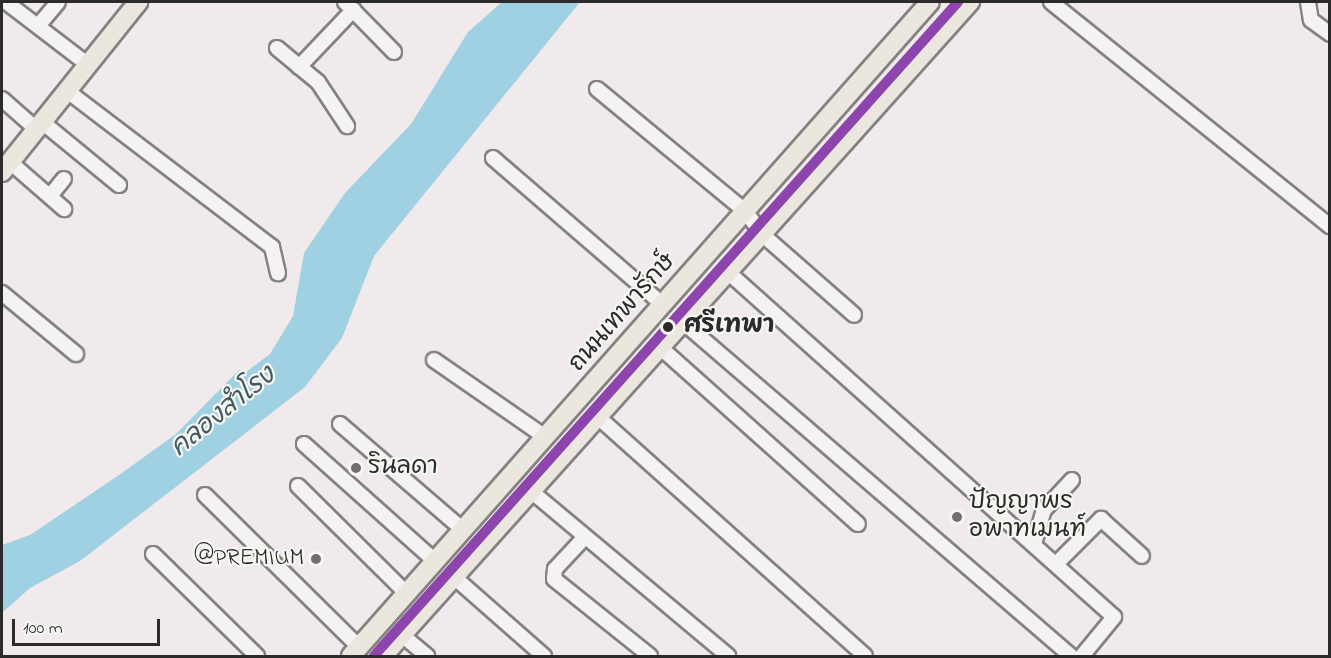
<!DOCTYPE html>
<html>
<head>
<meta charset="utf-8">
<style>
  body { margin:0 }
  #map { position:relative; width:1331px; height:658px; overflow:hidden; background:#f0eaec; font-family:"Indie Flower","Playpen Sans Thai",sans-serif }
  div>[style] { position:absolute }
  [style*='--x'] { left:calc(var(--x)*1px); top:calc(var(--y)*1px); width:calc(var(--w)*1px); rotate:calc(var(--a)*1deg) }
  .water>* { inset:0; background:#a0d1e3 }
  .roads { filter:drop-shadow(2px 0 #848182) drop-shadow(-2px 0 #848182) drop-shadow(0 2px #848182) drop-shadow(0 -2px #848182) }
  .minor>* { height:14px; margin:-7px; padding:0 7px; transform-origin:7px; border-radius:7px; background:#f4f3f2 }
  .major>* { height:18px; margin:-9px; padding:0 9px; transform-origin:9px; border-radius:9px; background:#ebe7de }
  .metro-1>* { height:10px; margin:-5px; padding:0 5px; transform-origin:5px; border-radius:5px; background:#8e44ad }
  .dots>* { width:16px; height:16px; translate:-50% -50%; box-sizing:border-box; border:3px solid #f6f6f2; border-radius:50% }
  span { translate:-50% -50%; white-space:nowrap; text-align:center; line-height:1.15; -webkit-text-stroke:4.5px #f6f6f2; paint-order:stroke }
  .street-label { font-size:24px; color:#2b2b2b }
  .stop-label { font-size:24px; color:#2b2b2b; font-weight:700 }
  .left { translate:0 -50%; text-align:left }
  .poi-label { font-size:24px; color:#2b2b2b }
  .right { translate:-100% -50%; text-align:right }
  .water-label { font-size:26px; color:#445a61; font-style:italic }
  .frame { position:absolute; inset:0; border:3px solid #2b2b2b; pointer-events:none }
  .scale { position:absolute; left:12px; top:619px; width:148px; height:27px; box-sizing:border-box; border:3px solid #2b2b2b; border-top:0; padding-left:8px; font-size:18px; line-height:21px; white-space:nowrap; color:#2b2b2b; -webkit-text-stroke:4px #f6f6f2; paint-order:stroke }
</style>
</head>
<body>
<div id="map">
  <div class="water">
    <div style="clip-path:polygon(502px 2px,580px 2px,374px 256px,342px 338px,305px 387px,80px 561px,30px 588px,2px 613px,2px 545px,30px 535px,119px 475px,176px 434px,239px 370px,246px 372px,270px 354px,293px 316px,304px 253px,345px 193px,411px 124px,468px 32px)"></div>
  </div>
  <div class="roads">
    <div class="minor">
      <div style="--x:6;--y:2;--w:102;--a:37.4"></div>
      <div style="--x:345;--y:2;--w:70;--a:45.6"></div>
      <div style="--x:1051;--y:2;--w:358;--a:38.8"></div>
      <div style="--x:1308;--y:2;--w:18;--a:81"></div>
      <div style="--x:1311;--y:20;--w:24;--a:36"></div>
      <div style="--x:38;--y:26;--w:31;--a:-50"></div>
      <div style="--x:277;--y:48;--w:53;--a:39.7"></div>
      <div style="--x:318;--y:82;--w:53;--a:56.6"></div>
      <div style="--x:299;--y:67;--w:79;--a:-46.5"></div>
      <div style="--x:597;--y:89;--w:192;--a:39.5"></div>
      <div style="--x:745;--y:211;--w:30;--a:53"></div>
      <div style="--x:763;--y:235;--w:121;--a:41.3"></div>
      <div style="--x:66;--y:90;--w:259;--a:37.3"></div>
      <div style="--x:272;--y:247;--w:27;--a:77"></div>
      <div style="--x:2;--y:99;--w:44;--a:41.3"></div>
      <div style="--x:41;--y:121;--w:101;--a:39.4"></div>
      <div style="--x:493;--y:158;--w:223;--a:40.8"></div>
      <div style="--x:10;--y:162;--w:72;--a:41"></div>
      <div style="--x:50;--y:196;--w:22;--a:-51"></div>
      <div style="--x:729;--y:273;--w:516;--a:41.78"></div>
      <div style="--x:1114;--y:617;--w:50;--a:129.4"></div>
      <div style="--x:2;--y:293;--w:96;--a:39.5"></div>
      <div style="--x:684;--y:323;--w:511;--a:40.71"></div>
      <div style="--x:661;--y:348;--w:264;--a:41.8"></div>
      <div style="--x:434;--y:360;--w:135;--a:34.7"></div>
      <div style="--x:598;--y:417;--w:358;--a:41.8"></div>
      <div style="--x:340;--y:424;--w:161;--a:40.7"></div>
      <div style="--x:304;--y:444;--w:176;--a:41.8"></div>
      <div style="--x:298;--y:486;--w:153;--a:44.7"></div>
      <div style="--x:531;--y:491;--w:257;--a:39.9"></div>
      <div style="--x:205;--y:495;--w:216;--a:44.6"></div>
      <div style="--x:584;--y:538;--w:42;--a:133.1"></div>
      <div style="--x:555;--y:569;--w:10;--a:96"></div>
      <div style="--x:554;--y:579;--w:123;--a:38.7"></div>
      <div style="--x:1034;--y:544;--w:35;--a:-74"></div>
      <div style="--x:1044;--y:510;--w:41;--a:-47"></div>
      <div style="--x:153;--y:554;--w:146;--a:44.4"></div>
      <div style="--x:1056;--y:564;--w:64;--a:-45"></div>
      <div style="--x:1101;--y:519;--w:55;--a:42.1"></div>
      <div style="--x:454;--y:577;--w:120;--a:41.3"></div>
      <div style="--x:402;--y:635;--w:33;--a:40"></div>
    </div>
    <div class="major">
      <div style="--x:2;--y:172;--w:218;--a:-51.3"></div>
      <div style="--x:351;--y:656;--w:873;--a:-48.48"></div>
      <div style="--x:383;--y:656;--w:879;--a:-48.09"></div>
    </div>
  </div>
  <div class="metro-1">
    <div style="--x:374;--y:656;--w:877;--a:-48.24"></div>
  </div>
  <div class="dots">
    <div style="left:668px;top:327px;background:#2b2b2b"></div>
    <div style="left:356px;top:468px;background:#706e6f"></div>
    <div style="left:957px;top:517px;background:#706e6f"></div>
    <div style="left:316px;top:559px;background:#706e6f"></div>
  </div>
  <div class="street-label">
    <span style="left:623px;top:313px;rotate:-49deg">ถนนเทพารักษ์</span>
  </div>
  <div class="stop-label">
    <span class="left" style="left:684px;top:327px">ศรีเทพา</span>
  </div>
  <div class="poi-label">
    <span class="left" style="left:368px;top:468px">รินลดา</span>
    <span class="left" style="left:969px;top:517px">ปัญญาพร<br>อพาทเมนท์</span>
    <span class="right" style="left:304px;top:559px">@PREMIUM</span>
  </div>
  <div class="water-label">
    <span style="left:224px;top:413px;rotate:-39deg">คลองสำโรง</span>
  </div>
  <div class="frame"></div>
  <div class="scale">100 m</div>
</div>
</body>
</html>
